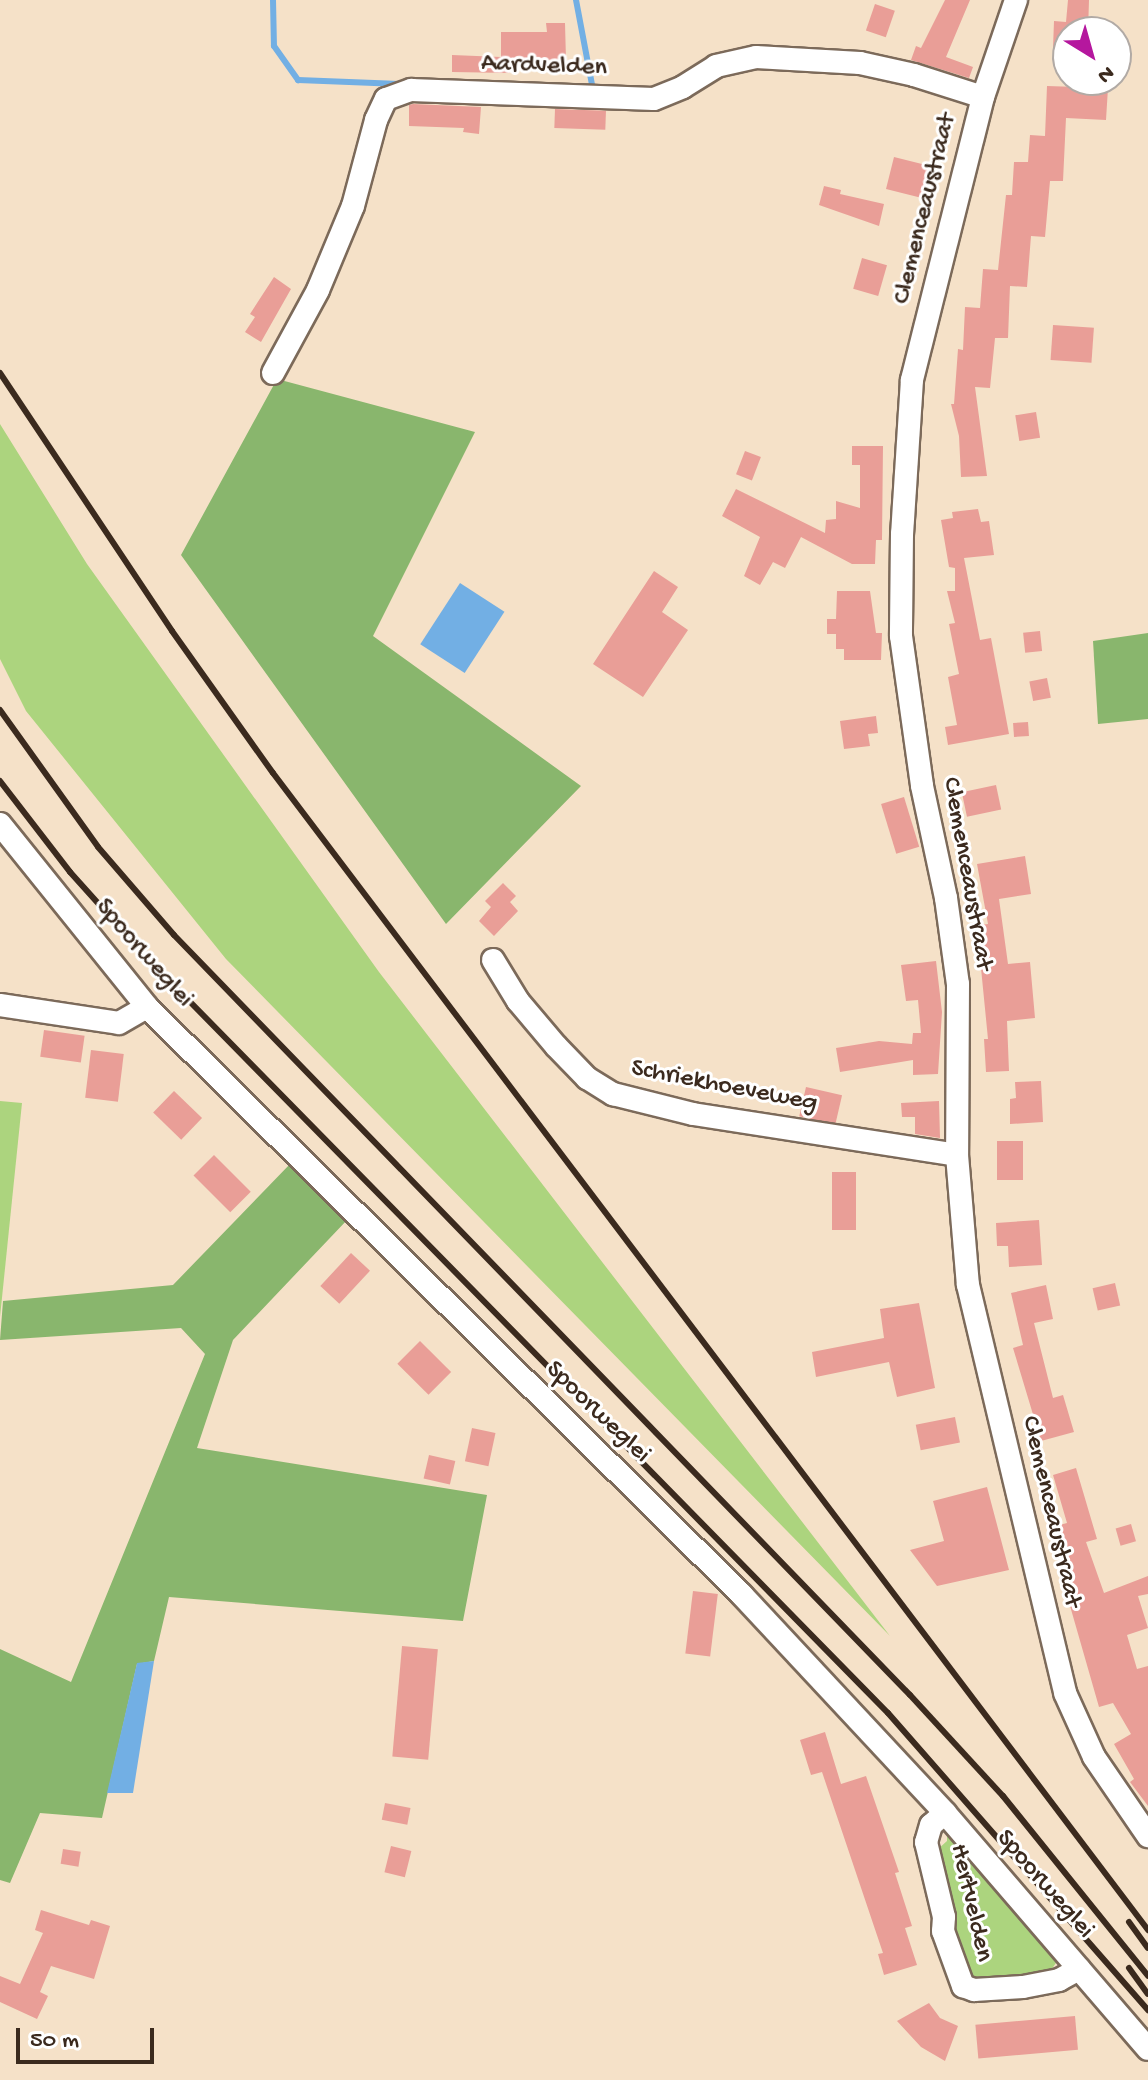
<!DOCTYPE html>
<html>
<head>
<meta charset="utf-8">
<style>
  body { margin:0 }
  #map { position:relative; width:1148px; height:2080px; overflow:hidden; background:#f5e1c8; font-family:"Gochi Hand",sans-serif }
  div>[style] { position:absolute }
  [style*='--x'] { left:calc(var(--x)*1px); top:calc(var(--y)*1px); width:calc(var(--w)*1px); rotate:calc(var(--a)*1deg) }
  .green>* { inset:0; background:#acd47e }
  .forest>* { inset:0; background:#89b66d }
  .water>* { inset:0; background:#72afe4; transform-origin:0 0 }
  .stream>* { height:6px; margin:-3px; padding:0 3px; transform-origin:3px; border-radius:3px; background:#72afe4 }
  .building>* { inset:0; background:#e99e97; transform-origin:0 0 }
  .roads { filter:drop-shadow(2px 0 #7c6a5a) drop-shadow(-2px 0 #7c6a5a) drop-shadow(0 2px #7c6a5a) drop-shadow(0 -2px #7c6a5a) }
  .minor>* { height:22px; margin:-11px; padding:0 11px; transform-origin:11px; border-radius:11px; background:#fff }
  .rail>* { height:6px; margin:-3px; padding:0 3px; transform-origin:3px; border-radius:3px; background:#3b2a1e }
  span { translate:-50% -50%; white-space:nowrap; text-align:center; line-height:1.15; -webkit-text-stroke:6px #fff; paint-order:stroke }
  .street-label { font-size:26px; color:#3b2a1e }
  .north { position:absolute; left:1052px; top:16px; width:80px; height:80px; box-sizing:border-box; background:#fff; border:2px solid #b1aaa5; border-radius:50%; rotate:143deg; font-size:22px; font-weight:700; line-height:32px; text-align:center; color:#3b2a1e }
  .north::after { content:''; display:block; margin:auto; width:28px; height:36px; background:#b5179e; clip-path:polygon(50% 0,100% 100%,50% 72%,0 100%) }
  .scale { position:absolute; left:16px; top:2028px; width:138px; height:36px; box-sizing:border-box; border:4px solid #3b2a1e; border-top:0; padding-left:10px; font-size:24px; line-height:28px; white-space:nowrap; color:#3b2a1e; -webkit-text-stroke:6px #fff; paint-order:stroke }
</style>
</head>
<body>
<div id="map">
  <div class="green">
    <div style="clip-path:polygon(0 424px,87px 564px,379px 972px,890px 1636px,226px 959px,26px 711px,0 659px)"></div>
    <div style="clip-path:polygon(0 1101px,22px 1103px,0 1317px)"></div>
    <div style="clip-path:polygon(947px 1828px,1058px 1960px,1049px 1973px,1022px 1979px,973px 1980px,950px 1929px,937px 1850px,947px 1841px)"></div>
  </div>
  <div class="forest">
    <div style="clip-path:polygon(277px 379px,475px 432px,373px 636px,581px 786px,446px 924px,181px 555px)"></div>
    <div style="clip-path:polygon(1148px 633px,1148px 719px,1098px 724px,1093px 641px)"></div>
    <div style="clip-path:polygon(291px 1163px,348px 1219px,233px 1340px,197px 1448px,487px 1495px,463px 1621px,169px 1597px,154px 1661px,137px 1664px,102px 1818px,40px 1813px,10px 1883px,0 1880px,0 1649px,71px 1682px,205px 1354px,181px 1328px,0 1340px,3px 1301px,173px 1285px)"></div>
  </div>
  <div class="water">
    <div style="left:460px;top:583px;width:53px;height:73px;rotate:33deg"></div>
    <div style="clip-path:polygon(154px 1661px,133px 1793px,107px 1793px,137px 1663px)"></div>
  </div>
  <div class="stream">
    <div style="--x:273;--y:0;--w:46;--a:88.8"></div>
    <div style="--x:274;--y:46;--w:42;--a:54.8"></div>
    <div style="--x:298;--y:80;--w:102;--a:2.2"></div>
    <div style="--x:576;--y:0;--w:92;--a:79.3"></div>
  </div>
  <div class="building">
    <div style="clip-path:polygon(945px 0,970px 0,946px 57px,973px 67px,969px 78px,911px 60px,916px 46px,921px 48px)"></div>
    <div style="clip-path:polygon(1068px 0,1089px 0,1088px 32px,1068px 32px,1068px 49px,1053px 48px,1054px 21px,1066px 22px)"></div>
    <div style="left:875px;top:4px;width:21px;height:28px;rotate:19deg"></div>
    <div style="clip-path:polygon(546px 23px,565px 23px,566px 60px,511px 61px,510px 73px,452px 72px,452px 55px,501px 57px,501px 32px,547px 32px)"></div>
    <div style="clip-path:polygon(1047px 86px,1108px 88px,1106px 120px,1066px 118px,1063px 181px,1050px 181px,1045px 237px,1031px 236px,1027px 287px,1010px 286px,1008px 338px,995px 338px,990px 388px,975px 387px,987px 476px,961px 477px,959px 436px,951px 404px,954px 404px,958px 349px,963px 350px,965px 307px,980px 308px,983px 269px,998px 270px,1006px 195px,1012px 195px,1014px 162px,1028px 162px,1030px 135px,1045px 136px)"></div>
    <div style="clip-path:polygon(413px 104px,481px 107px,479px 134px,463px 132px,464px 128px,409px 126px,409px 105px)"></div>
    <div style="left:555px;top:109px;width:51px;height:19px;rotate:2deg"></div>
    <div style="left:894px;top:157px;width:37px;height:33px;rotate:14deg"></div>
    <div style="clip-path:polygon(824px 186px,841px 190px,840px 194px,884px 204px,879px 226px,819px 205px)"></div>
    <div style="left:862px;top:258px;width:26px;height:32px;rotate:16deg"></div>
    <div style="clip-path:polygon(274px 277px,291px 289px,261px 342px,245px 332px,255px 317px,250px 314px)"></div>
    <div style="left:1053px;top:325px;width:41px;height:35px;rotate:4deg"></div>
    <div style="left:1036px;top:412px;width:26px;height:21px;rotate:81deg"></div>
    <div style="clip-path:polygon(852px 446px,883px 446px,882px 540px,876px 540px,875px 564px,852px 564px,801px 537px,785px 568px,773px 562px,760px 585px,744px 576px,760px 537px,722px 516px,736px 489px,825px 533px,826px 520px,836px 519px,836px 501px,860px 508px,860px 465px,852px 465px)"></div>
    <div style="left:745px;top:451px;width:17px;height:25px;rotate:21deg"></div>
    <div style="clip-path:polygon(978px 509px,981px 522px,989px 521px,994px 555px,964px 558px,980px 640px,991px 638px,1009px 734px,948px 745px,945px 727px,957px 725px,948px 677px,959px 674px,949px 624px,955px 623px,947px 591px,955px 591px,955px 568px,949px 567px,941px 520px,953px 518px,952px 512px)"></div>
    <div style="clip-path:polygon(654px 571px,678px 587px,662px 612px,688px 630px,643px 697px,593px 664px)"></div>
    <div style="clip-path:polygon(837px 591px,870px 591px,876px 633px,882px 633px,881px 660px,844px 660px,844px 649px,836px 649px,836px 634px,827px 634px,827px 619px,836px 619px)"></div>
    <div style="left:1040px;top:631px;width:20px;height:17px;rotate:84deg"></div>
    <div style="left:1047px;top:678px;width:20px;height:18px;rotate:79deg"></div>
    <div style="clip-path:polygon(876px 716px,878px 733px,868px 734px,870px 746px,844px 749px,840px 721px)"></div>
    <div style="left:1028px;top:722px;width:14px;height:15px;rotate:86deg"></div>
    <div style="left:996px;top:785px;width:25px;height:35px;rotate:78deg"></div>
    <div style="left:904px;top:797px;width:52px;height:24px;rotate:73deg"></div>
    <div style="clip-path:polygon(1025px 856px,1031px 894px,999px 899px,1008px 964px,1030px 962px,1035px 1018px,1007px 1021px,1009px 1071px,986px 1072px,984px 1039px,988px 1039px,979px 948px,983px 947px,980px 925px,988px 924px,977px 864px)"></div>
    <div style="clip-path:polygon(503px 883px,516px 896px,510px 902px,518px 911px,494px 936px,479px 921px,491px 907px,485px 901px)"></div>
    <div style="clip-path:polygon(936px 961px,942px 1012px,938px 1074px,913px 1075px,913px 1060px,840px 1072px,836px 1048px,879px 1041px,912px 1044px,913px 1033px,921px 1033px,918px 1000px,906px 1001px,901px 965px)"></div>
    <div style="left:44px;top:1030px;width:41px;height:27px;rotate:8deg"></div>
    <div style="left:91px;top:1050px;width:33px;height:48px;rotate:7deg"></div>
    <div style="clip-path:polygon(1041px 1081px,1043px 1122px,1010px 1124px,1010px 1099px,1016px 1098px,1015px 1082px)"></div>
    <div style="left:806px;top:1087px;width:37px;height:30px;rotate:13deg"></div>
    <div style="left:174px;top:1091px;width:39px;height:30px;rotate:44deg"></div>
    <div style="clip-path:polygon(939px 1101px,940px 1138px,915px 1134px,915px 1117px,902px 1117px,901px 1103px)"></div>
    <div style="left:997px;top:1141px;width:26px;height:39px"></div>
    <div style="left:214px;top:1155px;width:52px;height:29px;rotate:45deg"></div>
    <div style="left:832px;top:1172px;width:24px;height:58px"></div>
    <div style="clip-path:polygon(1039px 1220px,1042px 1265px,1009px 1267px,1008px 1246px,997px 1246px,996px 1223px)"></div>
    <div style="left:351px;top:1253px;width:26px;height:45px;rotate:43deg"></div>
    <div style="left:1115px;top:1283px;width:23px;height:23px;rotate:77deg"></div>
    <div style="clip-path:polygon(1046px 1285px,1053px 1319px,1034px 1323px,1053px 1398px,1063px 1395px,1074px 1432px,1041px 1441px,1013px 1348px,1023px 1345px,1011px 1293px)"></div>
    <div style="clip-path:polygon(919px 1303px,935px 1388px,897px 1397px,889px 1362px,816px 1377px,812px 1352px,884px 1338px,880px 1309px)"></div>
    <div style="left:420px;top:1341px;width:44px;height:32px;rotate:45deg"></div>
    <div style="left:955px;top:1417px;width:26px;height:40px;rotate:79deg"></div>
    <div style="left:472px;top:1428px;width:24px;height:34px;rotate:12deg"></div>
    <div style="left:429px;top:1455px;width:27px;height:24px;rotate:13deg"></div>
    <div style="clip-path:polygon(1076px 1468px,1097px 1539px,1086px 1542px,1104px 1593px,1148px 1576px,1148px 1594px,1138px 1596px,1148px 1628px,1127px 1635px,1137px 1669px,1148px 1666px,1148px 1806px,1130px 1782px,1134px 1779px,1114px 1744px,1131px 1734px,1113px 1703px,1099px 1707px,1058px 1564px,1061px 1563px,1052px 1527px,1067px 1523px,1053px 1475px)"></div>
    <div style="clip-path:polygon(987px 1487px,1009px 1570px,937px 1586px,910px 1550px,944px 1541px,933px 1501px)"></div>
    <div style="left:1131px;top:1524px;width:18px;height:16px;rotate:74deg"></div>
    <div style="left:693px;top:1591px;width:25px;height:63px;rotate:7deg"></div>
    <div style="left:402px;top:1646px;width:36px;height:111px;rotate:5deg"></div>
    <div style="clip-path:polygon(825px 1732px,841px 1784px,866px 1776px,899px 1872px,895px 1873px,912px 1926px,905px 1928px,917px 1965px,884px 1975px,878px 1954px,883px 1953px,822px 1772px,811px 1775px,800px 1740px)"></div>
    <div style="left:385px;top:1803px;width:26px;height:17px;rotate:11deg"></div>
    <div style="left:391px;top:1846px;width:21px;height:27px;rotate:14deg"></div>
    <div style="left:63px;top:1849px;width:18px;height:15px;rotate:9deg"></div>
    <div style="clip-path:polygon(41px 1910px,89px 1925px,91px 1920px,110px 1926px,94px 1979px,51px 1966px,40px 1992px,48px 1996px,37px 2019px,0 2002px,0 1976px,20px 1984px,43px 1933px,35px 1930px)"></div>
    <div style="clip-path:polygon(929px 2003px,940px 2018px,958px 2026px,945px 2061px,921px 2047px,897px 2021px)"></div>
    <div style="left:1075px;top:2016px;width:34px;height:100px;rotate:85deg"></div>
  </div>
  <div class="roads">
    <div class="minor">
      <div style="--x:1016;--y:0;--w:102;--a:108.8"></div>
      <div style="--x:983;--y:97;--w:292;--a:104.1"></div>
      <div style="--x:912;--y:380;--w:154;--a:93.7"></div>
      <div style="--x:902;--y:534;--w:102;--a:90.6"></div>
      <div style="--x:901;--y:636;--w:151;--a:82"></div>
      <div style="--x:922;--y:786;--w:115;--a:77.9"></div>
      <div style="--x:946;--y:898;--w:87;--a:82.1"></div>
      <div style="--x:958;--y:984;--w:171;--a:90.3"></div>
      <div style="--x:957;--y:1155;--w:130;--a:85.2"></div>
      <div style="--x:968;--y:1285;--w:419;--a:76.6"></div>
      <div style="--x:1065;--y:1693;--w:70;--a:65.6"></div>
      <div style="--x:1094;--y:1757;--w:96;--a:55.6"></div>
      <div style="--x:273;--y:373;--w:94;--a:-61.5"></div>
      <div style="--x:318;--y:290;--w:91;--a:-67.4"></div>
      <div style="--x:353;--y:206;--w:89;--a:-75"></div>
      <div style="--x:376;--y:120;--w:23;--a:-65"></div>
      <div style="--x:386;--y:99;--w:27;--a:-20"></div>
      <div style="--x:411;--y:90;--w:243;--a:2.1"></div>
      <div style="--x:654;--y:99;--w:31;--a:-22"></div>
      <div style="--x:683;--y:87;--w:39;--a:-32"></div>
      <div style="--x:716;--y:66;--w:41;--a:-12.7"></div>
      <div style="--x:756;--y:57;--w:104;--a:3.3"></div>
      <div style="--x:860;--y:63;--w:55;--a:12.5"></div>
      <div style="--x:914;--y:75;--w:72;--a:17.7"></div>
      <div style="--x:0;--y:824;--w:235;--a:51.2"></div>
      <div style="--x:147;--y:1007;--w:837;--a:44.66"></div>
      <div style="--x:742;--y:1595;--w:298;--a:47"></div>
      <div style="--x:945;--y:1813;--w:311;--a:49.3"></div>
      <div style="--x:493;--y:960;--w:48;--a:58.6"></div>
      <div style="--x:518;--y:1001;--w:59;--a:49.8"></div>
      <div style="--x:556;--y:1046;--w:45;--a:45.9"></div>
      <div style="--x:587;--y:1078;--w:31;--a:32"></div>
      <div style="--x:613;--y:1094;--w:82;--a:14"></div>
      <div style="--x:693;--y:1114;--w:267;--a:8.8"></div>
      <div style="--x:0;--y:1005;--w:120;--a:8.6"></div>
      <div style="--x:119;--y:1023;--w:32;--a:-30"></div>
      <div style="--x:945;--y:1813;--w:18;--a:139"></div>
      <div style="--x:931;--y:1825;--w:18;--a:106"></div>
      <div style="--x:926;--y:1842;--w:77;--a:76.5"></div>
      <div style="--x:944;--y:1917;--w:14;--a:94"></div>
      <div style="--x:943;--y:1931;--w:59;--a:70"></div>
      <div style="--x:963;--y:1986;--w:12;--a:20"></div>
      <div style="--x:974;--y:1990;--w:49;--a:-3.5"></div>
      <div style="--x:1023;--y:1987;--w:37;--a:-11"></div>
      <div style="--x:1059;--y:1980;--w:23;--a:-29"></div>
    </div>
  </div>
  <div class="rail">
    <div style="--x:0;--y:373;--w:310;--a:56.3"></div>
    <div style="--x:172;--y:631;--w:174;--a:54.6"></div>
    <div style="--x:273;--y:773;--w:1451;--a:52.9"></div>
    <div style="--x:0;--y:710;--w:168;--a:54.4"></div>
    <div style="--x:98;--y:847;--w:116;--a:49.2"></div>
    <div style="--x:174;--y:935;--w:1058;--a:45.92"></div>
    <div style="--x:910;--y:1695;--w:137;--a:47.4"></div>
    <div style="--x:1003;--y:1796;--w:231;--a:51.1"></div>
    <div style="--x:0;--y:781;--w:115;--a:52.4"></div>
    <div style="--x:70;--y:872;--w:118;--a:48.1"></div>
    <div style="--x:149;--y:960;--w:1055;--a:45.54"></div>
    <div style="--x:888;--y:1713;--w:395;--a:48.8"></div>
    <div style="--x:1129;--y:1922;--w:32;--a:54"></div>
    <div style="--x:1129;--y:1968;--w:32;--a:54"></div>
  </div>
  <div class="street-label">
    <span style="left:544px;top:67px;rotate:2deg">Aardvelden</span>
    <span style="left:926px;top:209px;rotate:-76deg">Clemenceaustraat</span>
    <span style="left:966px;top:874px;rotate:80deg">Clemenceaustraat</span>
    <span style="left:143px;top:954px;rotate:49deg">Spoorweglei</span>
    <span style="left:724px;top:1087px;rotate:11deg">Schriekhoeveweg</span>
    <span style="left:597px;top:1413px;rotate:44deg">Spoorweglei</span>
    <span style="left:1050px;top:1512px;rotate:77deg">Clemenceaustraat</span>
    <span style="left:1044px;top:1885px;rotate:49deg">Spoorweglei</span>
    <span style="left:970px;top:1903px;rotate:77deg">Hertvelden</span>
  </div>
  <div class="north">N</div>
  <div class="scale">50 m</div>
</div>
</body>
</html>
